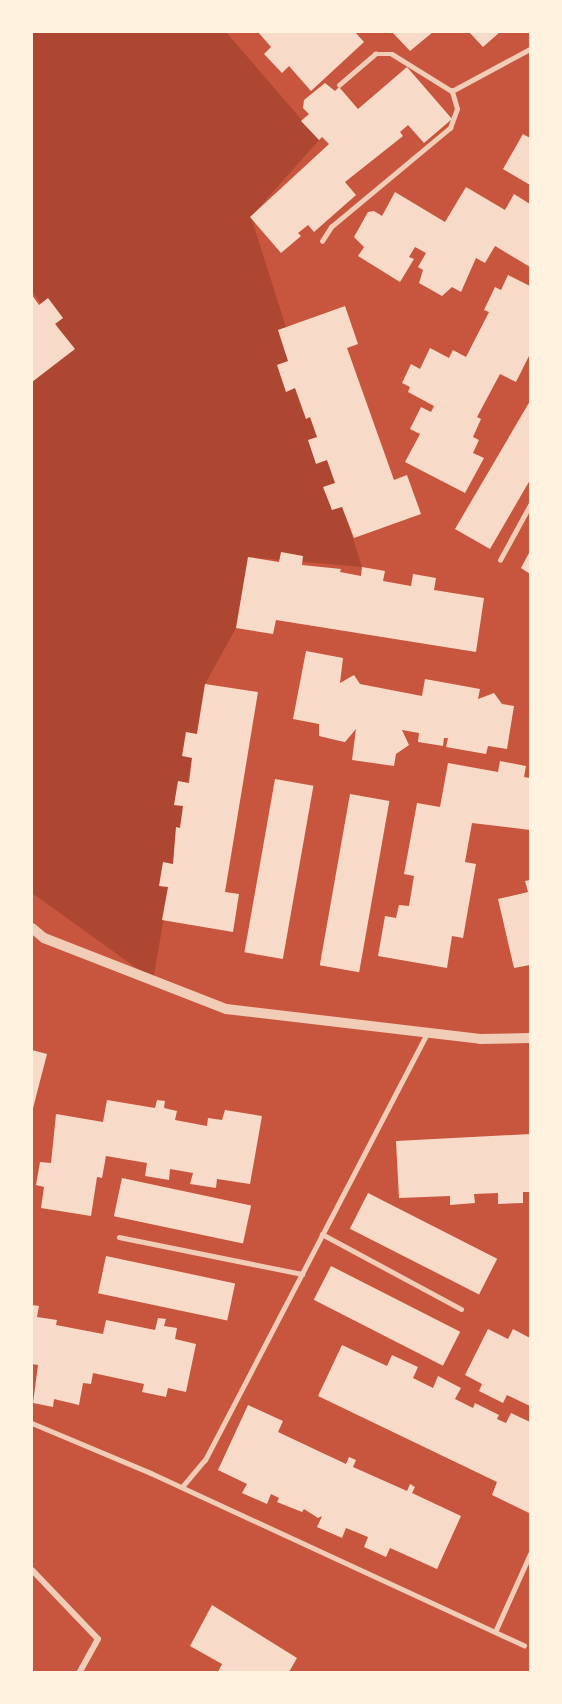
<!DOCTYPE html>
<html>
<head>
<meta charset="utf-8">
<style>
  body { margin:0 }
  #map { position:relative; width:562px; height:1704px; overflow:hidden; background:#c8553d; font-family:"IBM Plex Sans",sans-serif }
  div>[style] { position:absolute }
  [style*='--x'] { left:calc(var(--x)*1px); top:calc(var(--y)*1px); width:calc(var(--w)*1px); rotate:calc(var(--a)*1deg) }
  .green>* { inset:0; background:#ae4732 }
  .building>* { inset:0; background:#f7dbc8; transform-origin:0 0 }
  .service>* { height:4.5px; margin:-2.25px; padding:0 2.25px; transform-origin:2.25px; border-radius:2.25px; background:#f1ccb7 }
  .minor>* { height:6px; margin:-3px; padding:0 3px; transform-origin:3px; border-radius:3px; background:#f1ccb7 }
  .tertiary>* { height:10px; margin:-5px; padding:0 5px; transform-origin:5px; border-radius:5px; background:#f1ccb7 }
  span { translate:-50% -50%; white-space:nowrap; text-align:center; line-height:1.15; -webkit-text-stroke:4.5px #fff3e0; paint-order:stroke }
  .frame { position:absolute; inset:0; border:33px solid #fff3e0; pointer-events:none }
</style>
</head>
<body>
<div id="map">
  <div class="green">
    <div style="clip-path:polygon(32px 32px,226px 32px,319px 140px,251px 217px,362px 567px,248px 557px,236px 628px,205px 684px,153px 980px,32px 893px,32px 382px,74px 349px,32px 291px)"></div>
  </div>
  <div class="building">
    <div style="clip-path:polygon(258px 32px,355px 32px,364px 42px,311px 91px,289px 66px,282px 73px,264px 54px,271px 47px)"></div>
    <div style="clip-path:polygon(392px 32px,433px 32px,410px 51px)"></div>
    <div style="clip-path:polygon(469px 32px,500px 32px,483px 47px)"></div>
    <div style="clip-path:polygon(407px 67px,452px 119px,424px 143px,408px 125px,400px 132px,403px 136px,345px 182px,356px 195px,314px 232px,308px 225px,298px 233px,301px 236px,281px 253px,250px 217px,329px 144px,322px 137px,319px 140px,301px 121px,309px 114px,303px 108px,304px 100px,325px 83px,335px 91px,339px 87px,358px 109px)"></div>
    <div style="clip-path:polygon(523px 134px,530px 138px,530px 185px,503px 169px)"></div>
    <div style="clip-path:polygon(466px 187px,505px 210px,514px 194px,530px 204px,530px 267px,495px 246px,485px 263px,476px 258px,461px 292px,452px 287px,442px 296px,419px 283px,423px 270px,418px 267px,426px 253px,415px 247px,409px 257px,414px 259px,400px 282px,358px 256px,364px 247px,354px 237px,368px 212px,374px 211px,382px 216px,395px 192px,445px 222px)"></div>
    <div style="clip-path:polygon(508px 275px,530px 286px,530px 354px,516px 382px,500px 374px,477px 417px,481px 419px,473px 437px,479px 440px,473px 453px,484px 458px,465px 493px,405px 462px,420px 434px,410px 429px,421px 407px,431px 412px,434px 406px,408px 392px,410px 387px,402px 383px,411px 364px,420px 369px,430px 348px,449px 358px,453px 350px,466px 357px,489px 312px,484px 310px,495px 287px,501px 290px)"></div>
    <div style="clip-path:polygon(32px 295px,39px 305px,48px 298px,63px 318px,55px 324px,75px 349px,32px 382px)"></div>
    <div style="clip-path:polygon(345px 306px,358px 344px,347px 348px,394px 480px,407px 475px,421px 514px,354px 538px,342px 507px,332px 510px,323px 487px,335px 483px,327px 460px,316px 464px,308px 440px,317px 437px,310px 417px,306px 419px,295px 388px,286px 392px,277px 365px,288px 361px,278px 330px)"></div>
    <div style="clip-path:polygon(530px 401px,530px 480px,490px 549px,455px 529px)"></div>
    <div style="clip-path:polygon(530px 551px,530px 574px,521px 568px)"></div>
    <div style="clip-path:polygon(281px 552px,303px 556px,302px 565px,341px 569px,340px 572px,361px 576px,362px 567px,385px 571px,383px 581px,411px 586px,413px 574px,436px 578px,434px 590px,484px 598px,476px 652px,276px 620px,273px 634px,236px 628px,248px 557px,279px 562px)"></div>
    <div style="clip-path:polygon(306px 651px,343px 658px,340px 683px,354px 675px,360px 684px,422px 696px,425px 679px,480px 689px,478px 699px,494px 693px,502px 704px,514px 706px,507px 749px,488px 746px,486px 754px,446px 747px,448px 738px,444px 738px,443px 746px,418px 742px,419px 733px,402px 730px,409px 745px,396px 754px,394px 766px,352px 760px,356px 729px,345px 742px,340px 741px,319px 736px,319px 724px,293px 719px)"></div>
    <div style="clip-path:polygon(205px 684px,258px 692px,225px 892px,239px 894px,233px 932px,162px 920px,168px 887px,159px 886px,163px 862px,173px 864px,176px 827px,180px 828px,183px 806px,174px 805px,178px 781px,189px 783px,192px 758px,182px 756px,186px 732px,197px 734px)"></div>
    <div style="clip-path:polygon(500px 761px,526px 766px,524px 777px,530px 778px,530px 830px,472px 823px,465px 862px,476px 864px,463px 938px,452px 936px,447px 968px,378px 956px,385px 916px,396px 918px,399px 905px,409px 906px,414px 876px,404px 874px,417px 803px,440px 807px,448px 763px,498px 772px)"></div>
    <div style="left:275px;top:779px;width:39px;height:176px;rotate:10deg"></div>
    <div style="left:350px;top:794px;width:40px;height:174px;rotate:10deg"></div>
    <div style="clip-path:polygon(530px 880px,530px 965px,514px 968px,498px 899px,528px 892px,525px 881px)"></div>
    <div style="clip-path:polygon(32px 1050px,47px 1054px,32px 1112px)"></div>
    <div style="clip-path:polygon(107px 1100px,155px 1108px,157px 1100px,165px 1101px,164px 1108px,177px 1111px,175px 1120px,207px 1126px,208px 1118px,222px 1120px,225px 1110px,262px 1116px,250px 1184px,217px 1179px,216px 1188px,190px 1184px,193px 1173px,170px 1169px,169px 1180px,145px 1176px,147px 1163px,106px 1156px,102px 1178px,97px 1177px,91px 1216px,41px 1208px,44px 1187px,36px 1185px,40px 1162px,51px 1163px,56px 1114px,103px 1122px)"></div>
    <div style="clip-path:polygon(530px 1134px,530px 1192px,523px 1192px,523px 1203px,498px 1204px,498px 1193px,474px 1194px,475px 1203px,450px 1205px,450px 1196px,399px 1198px,396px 1141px)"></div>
    <div style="left:122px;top:1178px;width:132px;height:39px;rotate:12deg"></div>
    <div style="left:368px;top:1193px;width:145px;height:40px;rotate:27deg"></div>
    <div style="left:106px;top:1256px;width:132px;height:38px;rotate:12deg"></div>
    <div style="left:331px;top:1266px;width:145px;height:38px;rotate:27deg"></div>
    <div style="clip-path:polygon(32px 1305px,39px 1306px,37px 1317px,57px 1320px,56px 1325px,103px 1334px,106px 1320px,155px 1330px,158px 1318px,166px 1319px,164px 1326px,177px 1328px,175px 1339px,196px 1344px,186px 1392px,168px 1388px,166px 1397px,142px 1392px,144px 1384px,93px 1373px,91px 1384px,83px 1383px,79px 1405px,54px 1399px,53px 1407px,33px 1403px,38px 1365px,32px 1364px)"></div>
    <div style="clip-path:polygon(488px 1329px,508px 1339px,513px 1329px,530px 1338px,530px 1406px,507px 1395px,503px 1403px,479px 1391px,482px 1384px,465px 1375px)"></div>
    <div style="clip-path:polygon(342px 1345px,387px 1366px,392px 1355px,418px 1367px,413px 1378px,433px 1388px,438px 1376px,461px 1388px,455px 1399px,473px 1408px,475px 1403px,499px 1415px,497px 1419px,506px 1423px,511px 1413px,530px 1422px,529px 1513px,492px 1495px,497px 1482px,318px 1396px)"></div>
    <div style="clip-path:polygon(248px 1405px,283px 1421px,278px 1432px,346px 1464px,349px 1457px,356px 1460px,353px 1467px,407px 1491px,410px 1484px,415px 1487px,412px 1493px,461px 1516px,437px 1569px,390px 1548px,386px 1557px,364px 1547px,368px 1537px,346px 1528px,342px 1538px,317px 1527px,322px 1516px,318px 1518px,304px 1509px,302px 1512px,277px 1502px,279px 1498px,271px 1494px,267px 1504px,242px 1493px,247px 1484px,218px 1470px)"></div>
    <div style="clip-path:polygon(212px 1605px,297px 1658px,289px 1672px,218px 1672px,222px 1664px,190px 1646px)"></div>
  </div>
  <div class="service">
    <div style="--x:339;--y:85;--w:48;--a:-40.7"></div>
    <div style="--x:375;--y:54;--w:17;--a:0"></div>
    <div style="--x:392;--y:54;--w:70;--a:31.7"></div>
    <div style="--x:452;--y:91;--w:89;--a:-28.3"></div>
    <div style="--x:322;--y:241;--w:17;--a:-57"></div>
    <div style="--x:331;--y:227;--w:155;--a:-39.8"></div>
    <div style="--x:450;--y:128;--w:20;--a:-70"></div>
    <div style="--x:457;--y:109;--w:19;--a:-106"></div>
    <div style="--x:500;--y:560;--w:63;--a:-61.4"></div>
    <div style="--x:322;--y:1234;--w:158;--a:28.3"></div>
    <div style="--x:119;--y:1237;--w:187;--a:11.4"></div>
    <div style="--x:32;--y:1423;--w:129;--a:22.8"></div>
    <div style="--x:151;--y:1473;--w:411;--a:24.8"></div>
    <div style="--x:182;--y:1487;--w:35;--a:-50"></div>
    <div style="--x:205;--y:1460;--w:481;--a:-62.5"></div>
    <div style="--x:495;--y:1632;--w:85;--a:-65.8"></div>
  </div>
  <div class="minor">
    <div style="--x:32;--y:1570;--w:95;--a:46.3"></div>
    <div style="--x:98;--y:1639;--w:38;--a:119"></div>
  </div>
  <div class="tertiary">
    <div style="--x:32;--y:928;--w:16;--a:40"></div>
    <div style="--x:44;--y:938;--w:195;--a:21.3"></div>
    <div style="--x:226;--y:1009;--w:256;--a:6.7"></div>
    <div style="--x:480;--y:1039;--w:50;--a:-1.1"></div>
  </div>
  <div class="frame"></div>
</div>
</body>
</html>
